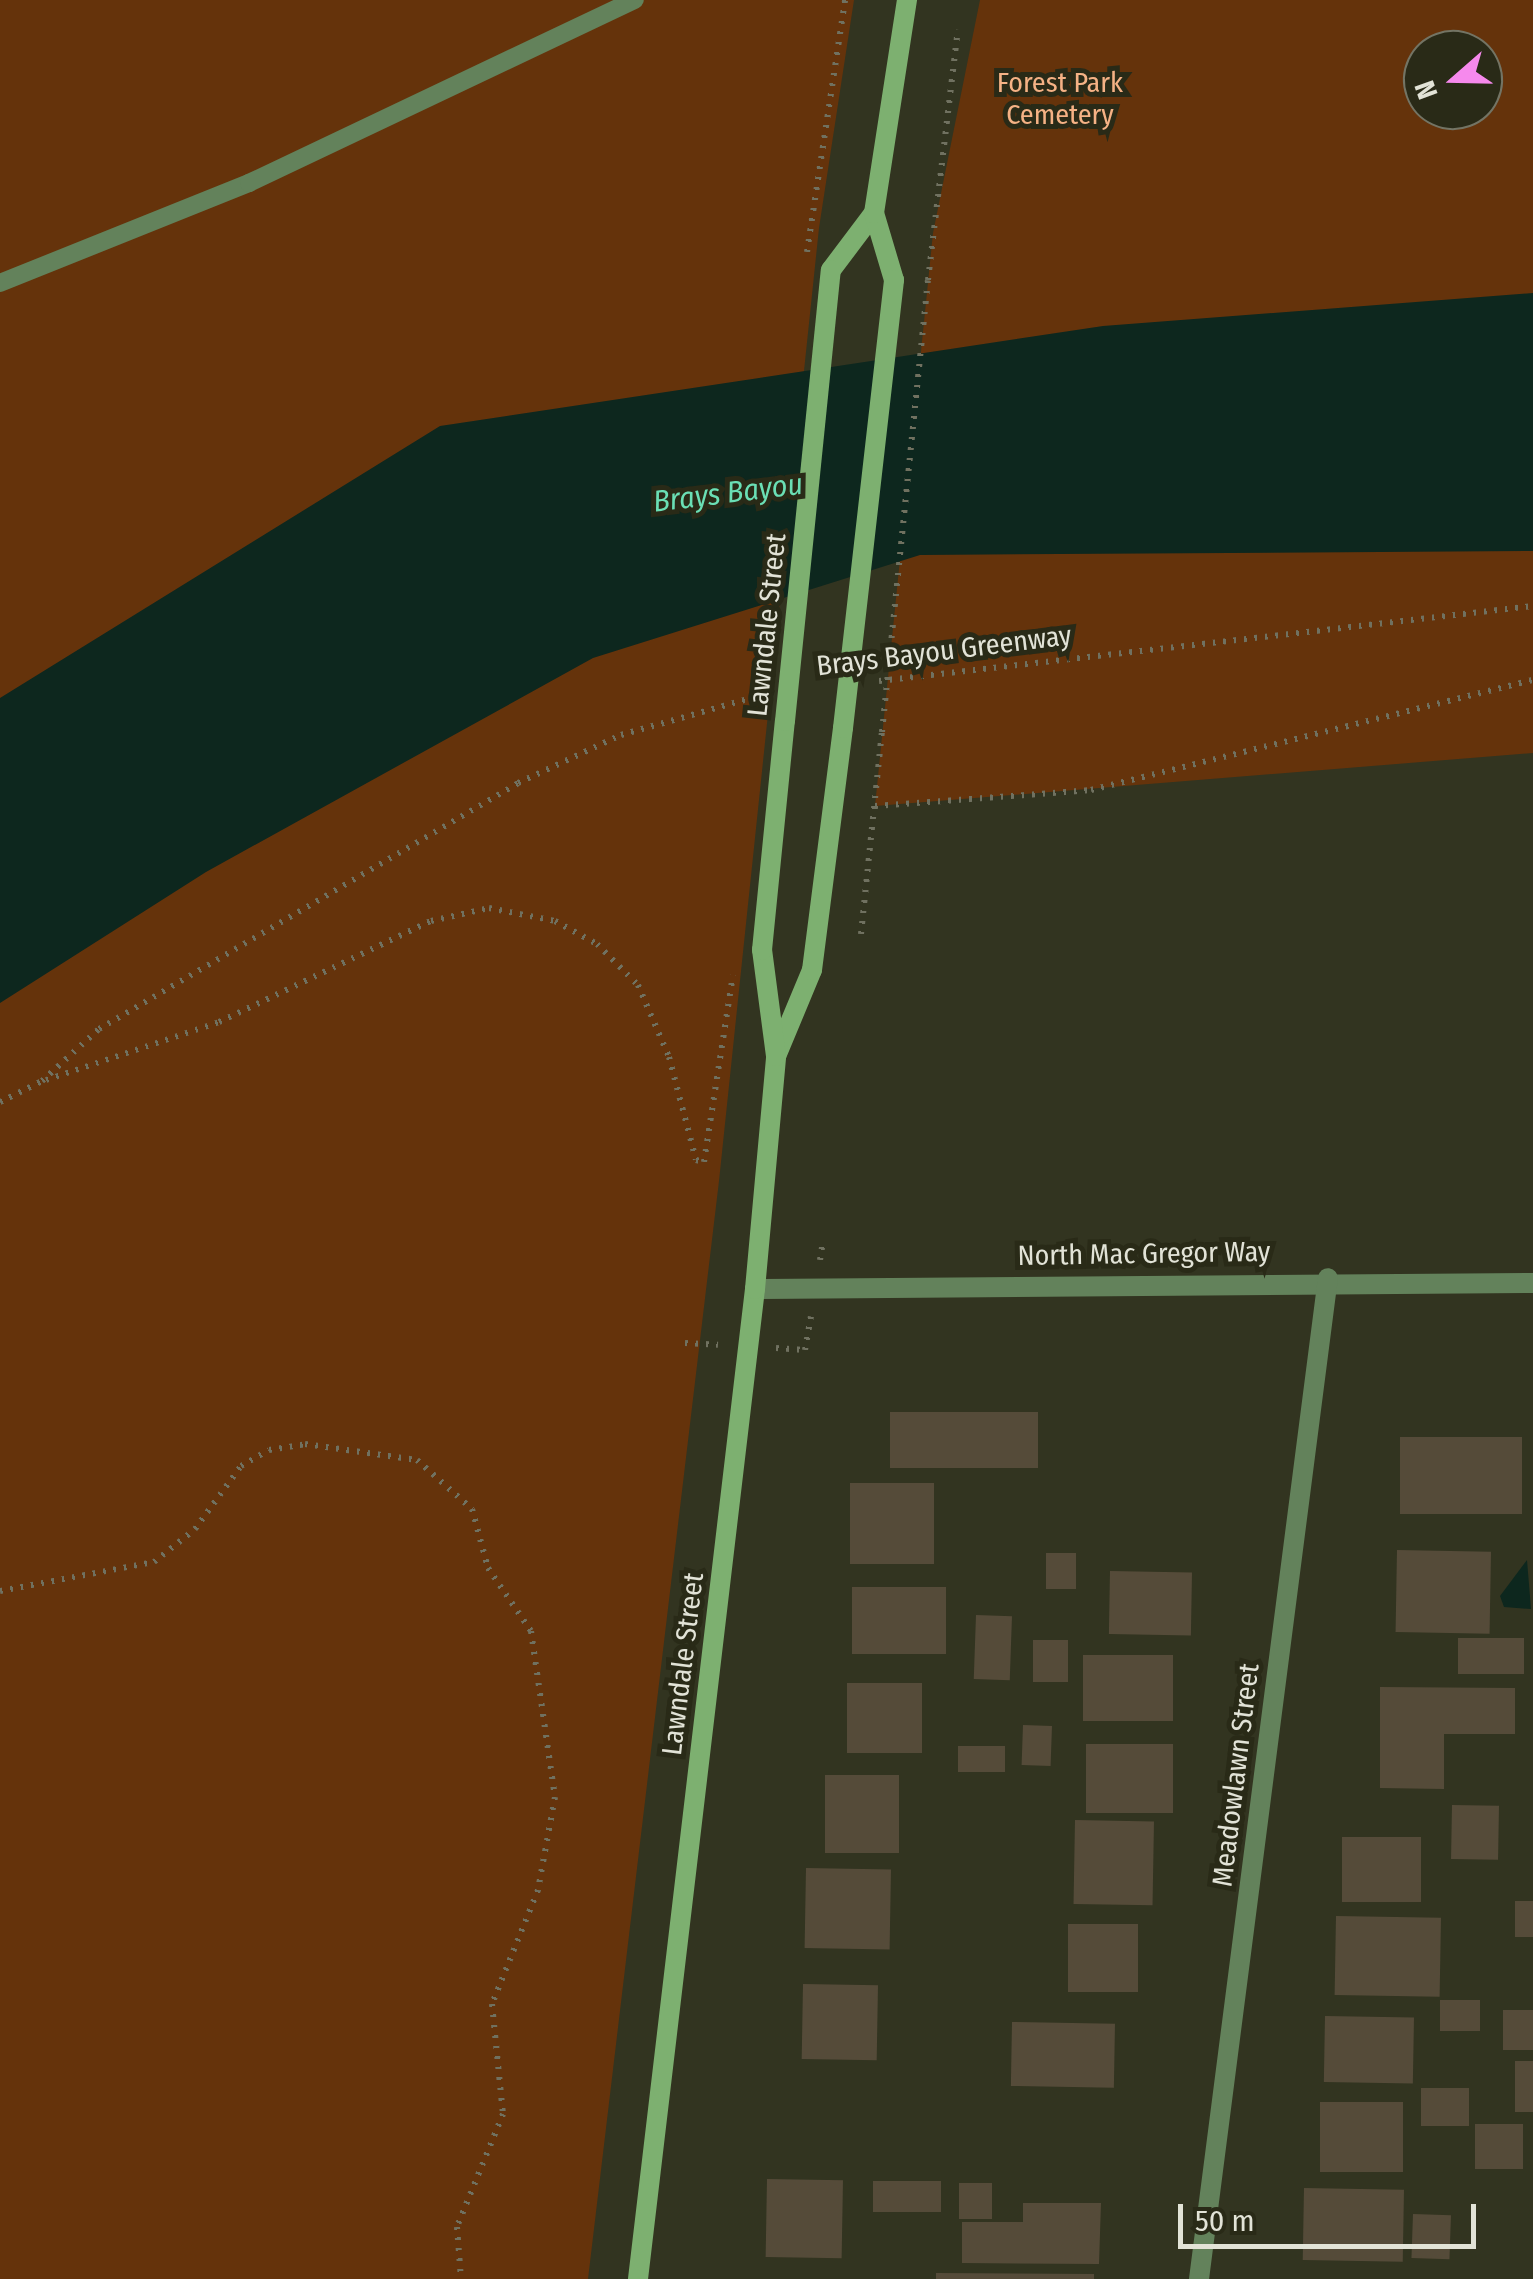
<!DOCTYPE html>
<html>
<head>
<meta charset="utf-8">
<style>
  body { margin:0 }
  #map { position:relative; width:1533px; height:2279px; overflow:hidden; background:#323420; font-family:"Fira Sans Condensed",sans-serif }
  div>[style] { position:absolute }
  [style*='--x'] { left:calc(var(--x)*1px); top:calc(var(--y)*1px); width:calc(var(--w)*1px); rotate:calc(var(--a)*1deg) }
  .green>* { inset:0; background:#65330b }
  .water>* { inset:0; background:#0d271e }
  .building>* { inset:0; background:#554b39; transform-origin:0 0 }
  .path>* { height:6px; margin-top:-3px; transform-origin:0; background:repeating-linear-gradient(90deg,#707160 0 2.5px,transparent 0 10.5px) }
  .service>* { height:18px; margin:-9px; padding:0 9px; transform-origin:9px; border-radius:9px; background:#63825b }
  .minor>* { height:20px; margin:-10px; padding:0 10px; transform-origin:10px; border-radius:10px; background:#63825b }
  .secondary>* { height:20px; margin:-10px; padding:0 10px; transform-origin:10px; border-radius:10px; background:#7db070 }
  .path-bridge>* { height:6px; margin-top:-3px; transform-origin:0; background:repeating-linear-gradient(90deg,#707160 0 2.5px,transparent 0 10.5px) }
  .secondary-bridge>* { height:20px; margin:-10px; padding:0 10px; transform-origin:10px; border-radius:10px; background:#7db070 }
  span { translate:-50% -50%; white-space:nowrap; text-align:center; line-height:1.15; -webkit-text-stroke:10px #292a17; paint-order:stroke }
  .park-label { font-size:28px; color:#f5b285 }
  .street-label { font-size:28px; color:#e2e3d7 }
  .water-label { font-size:30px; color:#6adfb5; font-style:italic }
  .north { position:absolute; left:1403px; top:30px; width:100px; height:100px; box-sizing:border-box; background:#292a17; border:2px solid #737464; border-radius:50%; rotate:250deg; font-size:28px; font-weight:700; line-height:40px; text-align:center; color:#e2e3d7 }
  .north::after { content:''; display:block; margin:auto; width:35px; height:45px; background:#f689ed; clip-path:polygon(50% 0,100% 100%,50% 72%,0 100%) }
  .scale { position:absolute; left:1178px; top:2204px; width:298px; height:45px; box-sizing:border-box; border:5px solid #e2e3d7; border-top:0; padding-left:12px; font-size:30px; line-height:35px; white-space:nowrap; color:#e2e3d7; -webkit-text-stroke:8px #292a17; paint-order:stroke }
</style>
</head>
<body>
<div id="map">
  <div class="green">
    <div style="clip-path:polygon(0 0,854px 0,819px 228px,719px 1181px,588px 2279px,0 2279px)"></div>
    <div style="clip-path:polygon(evenodd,980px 0,1533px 0,1533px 753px,875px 806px,933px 233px,980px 0,1423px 50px,1483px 50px,1483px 110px,1423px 110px,1423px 50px)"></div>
  </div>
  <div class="water">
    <div style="clip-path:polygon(1533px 293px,1533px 551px,920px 555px,593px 658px,206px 872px,0 1003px,0 698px,440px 426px,1103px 326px)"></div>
    <div style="clip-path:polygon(1527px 1560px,1531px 1609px,1504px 1607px,1500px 1596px)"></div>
  </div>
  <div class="building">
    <div style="left:890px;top:1412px;width:148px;height:56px"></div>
    <div style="left:1400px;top:1437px;width:122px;height:77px"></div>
    <div style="left:850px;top:1483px;width:84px;height:81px"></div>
    <div style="left:1397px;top:1550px;width:94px;height:82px;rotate:1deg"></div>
    <div style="left:1046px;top:1553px;width:30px;height:36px"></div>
    <div style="left:1110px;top:1571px;width:82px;height:63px;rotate:1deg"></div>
    <div style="left:852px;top:1587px;width:94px;height:67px"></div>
    <div style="left:976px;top:1615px;width:36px;height:64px;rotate:2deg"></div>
    <div style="left:1458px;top:1638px;width:66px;height:36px"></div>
    <div style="left:1033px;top:1640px;width:35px;height:42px"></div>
    <div style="left:1083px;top:1655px;width:90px;height:66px"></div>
    <div style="left:847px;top:1683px;width:75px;height:70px"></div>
    <div style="clip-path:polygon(1380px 1687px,1515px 1688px,1515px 1734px,1444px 1734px,1444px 1789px,1380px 1788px)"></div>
    <div style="left:1023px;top:1725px;width:29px;height:40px;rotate:2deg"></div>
    <div style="left:1086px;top:1744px;width:87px;height:69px"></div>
    <div style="left:958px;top:1746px;width:47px;height:26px"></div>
    <div style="left:825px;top:1775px;width:74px;height:78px"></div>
    <div style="left:1452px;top:1805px;width:47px;height:54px;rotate:1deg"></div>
    <div style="left:1075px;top:1820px;width:79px;height:84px;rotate:1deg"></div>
    <div style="left:1342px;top:1837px;width:79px;height:65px"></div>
    <div style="left:806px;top:1868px;width:85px;height:80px;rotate:1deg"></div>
    <div style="left:1515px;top:1901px;width:18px;height:36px"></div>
    <div style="left:1336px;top:1916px;width:105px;height:79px;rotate:1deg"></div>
    <div style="left:1068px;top:1924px;width:70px;height:68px"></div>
    <div style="left:803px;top:1984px;width:75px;height:75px;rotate:1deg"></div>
    <div style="left:1480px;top:2000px;width:31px;height:40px;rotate:90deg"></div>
    <div style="left:1503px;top:2010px;width:30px;height:40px"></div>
    <div style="left:1325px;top:2016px;width:89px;height:66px;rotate:1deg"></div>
    <div style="left:1012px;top:2022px;width:103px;height:64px;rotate:1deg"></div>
    <div style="left:1515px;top:2061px;width:18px;height:51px"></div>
    <div style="left:1421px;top:2088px;width:48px;height:38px"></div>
    <div style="left:1320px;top:2102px;width:83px;height:70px"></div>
    <div style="left:1475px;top:2124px;width:48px;height:45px"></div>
    <div style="left:767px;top:2179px;width:76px;height:78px;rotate:1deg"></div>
    <div style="left:873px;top:2181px;width:68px;height:31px"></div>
    <div style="left:959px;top:2183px;width:33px;height:36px"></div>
    <div style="left:1304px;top:2188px;width:100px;height:72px;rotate:1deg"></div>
    <div style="clip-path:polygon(1023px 2203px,1101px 2203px,1099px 2264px,962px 2263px,962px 2222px,1023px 2222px)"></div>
    <div style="left:1413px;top:2214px;width:38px;height:44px;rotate:2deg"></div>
    <div style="clip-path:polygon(936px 2273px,1094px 2274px,1094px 2279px,936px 2279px)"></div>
  </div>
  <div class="path">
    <div style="--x:807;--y:252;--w:255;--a:-81.4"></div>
    <div style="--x:928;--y:280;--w:252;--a:-83.2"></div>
    <div style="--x:879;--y:681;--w:658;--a:-6.54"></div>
    <div style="--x:875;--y:806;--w:217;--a:-4.2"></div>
    <div style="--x:1091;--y:790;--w:455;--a:-14"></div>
    <div style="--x:861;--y:934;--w:203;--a:-84.1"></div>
    <div style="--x:46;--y:1080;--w:182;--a:-18.5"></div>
    <div style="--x:219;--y:1022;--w:235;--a:-25.5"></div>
    <div style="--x:431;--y:921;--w:59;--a:-12.6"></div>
    <div style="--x:489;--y:908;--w:67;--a:11.1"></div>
    <div style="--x:555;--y:921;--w:48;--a:28.7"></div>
    <div style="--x:597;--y:944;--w:58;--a:45"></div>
    <div style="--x:638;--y:985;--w:78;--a:66.7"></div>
    <div style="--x:669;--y:1057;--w:106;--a:75.3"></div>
    <div style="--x:696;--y:1160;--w:8;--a:14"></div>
    <div style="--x:704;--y:1162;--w:189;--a:-81.2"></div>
    <div style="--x:0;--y:1102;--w:47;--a:-26.6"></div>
    <div style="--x:42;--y:1081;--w:77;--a:-42.4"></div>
    <div style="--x:99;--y:1029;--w:486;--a:-30.4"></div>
    <div style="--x:518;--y:783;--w:114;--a:-25"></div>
    <div style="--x:621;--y:735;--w:147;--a:-15.8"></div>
    <div style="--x:820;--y:1260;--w:18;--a:-81"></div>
    <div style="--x:685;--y:1343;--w:33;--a:3"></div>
    <div style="--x:776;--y:1348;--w:29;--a:4"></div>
    <div style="--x:805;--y:1350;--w:34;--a:-80"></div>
    <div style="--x:0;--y:1591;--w:157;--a:-10.7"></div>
    <div style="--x:154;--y:1562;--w:53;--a:-38.8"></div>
    <div style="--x:195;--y:1529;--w:78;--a:-53.9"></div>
    <div style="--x:241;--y:1466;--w:32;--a:-30"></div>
    <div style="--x:269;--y:1450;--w:36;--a:-9"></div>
    <div style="--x:305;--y:1444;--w:113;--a:8.1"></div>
    <div style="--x:417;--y:1460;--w:74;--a:41.7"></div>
    <div style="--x:472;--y:1509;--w:61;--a:74.8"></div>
    <div style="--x:488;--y:1568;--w:76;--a:55.7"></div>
    <div style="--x:531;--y:1631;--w:168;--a:81.8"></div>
    <div style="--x:555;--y:1797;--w:95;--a:100.4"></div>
    <div style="--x:538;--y:1890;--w:123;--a:112"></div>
    <div style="--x:492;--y:2004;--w:111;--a:84.3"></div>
    <div style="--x:503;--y:2114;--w:122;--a:112.2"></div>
    <div style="--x:457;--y:2227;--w:52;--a:85.6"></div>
  </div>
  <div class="service">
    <div style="--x:0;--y:283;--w:268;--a:-21.9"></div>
    <div style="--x:249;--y:183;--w:427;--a:-25.4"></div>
  </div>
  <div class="minor">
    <div style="--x:755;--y:1289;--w:778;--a:-0.44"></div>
    <div style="--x:1199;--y:2279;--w:1009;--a:-82.66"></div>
  </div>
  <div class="secondary">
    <div style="--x:831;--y:270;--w:71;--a:-53"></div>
    <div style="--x:894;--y:280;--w:70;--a:-106.6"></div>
    <div style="--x:874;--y:213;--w:216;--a:-81.2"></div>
    <div style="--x:777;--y:1054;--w:91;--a:-67.4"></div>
    <div style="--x:812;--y:970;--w:244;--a:-82.7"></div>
    <div style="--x:638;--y:2279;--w:997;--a:-83.26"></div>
    <div style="--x:755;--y:1289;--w:234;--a:-84.8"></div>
    <div style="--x:776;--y:1056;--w:107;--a:-97.5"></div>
    <div style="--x:762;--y:950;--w:230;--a:-84.3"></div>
  </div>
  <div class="path-bridge">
    <div style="--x:882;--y:732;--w:454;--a:-84.2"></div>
  </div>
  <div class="secondary-bridge">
    <div style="--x:785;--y:721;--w:453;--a:-84.2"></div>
    <div style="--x:843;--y:728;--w:451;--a:-83.5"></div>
  </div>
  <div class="park-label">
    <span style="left:1060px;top:99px">Forest Park<br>Cemetery</span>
  </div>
  <div class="street-label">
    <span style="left:767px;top:625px;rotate:-84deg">Lawndale Street</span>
    <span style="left:944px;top:651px;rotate:-7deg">Brays Bayou Greenway</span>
    <span style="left:1144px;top:1254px;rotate:-1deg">North Mac Gregor Way</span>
    <span style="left:683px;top:1664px;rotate:-83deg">Lawndale Street</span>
    <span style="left:1236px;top:1775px;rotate:-83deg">Meadowlawn Street</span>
  </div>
  <div class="water-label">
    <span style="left:728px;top:493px;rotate:-7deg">Brays Bayou</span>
  </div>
  <div class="north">N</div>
  <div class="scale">50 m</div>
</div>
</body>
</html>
